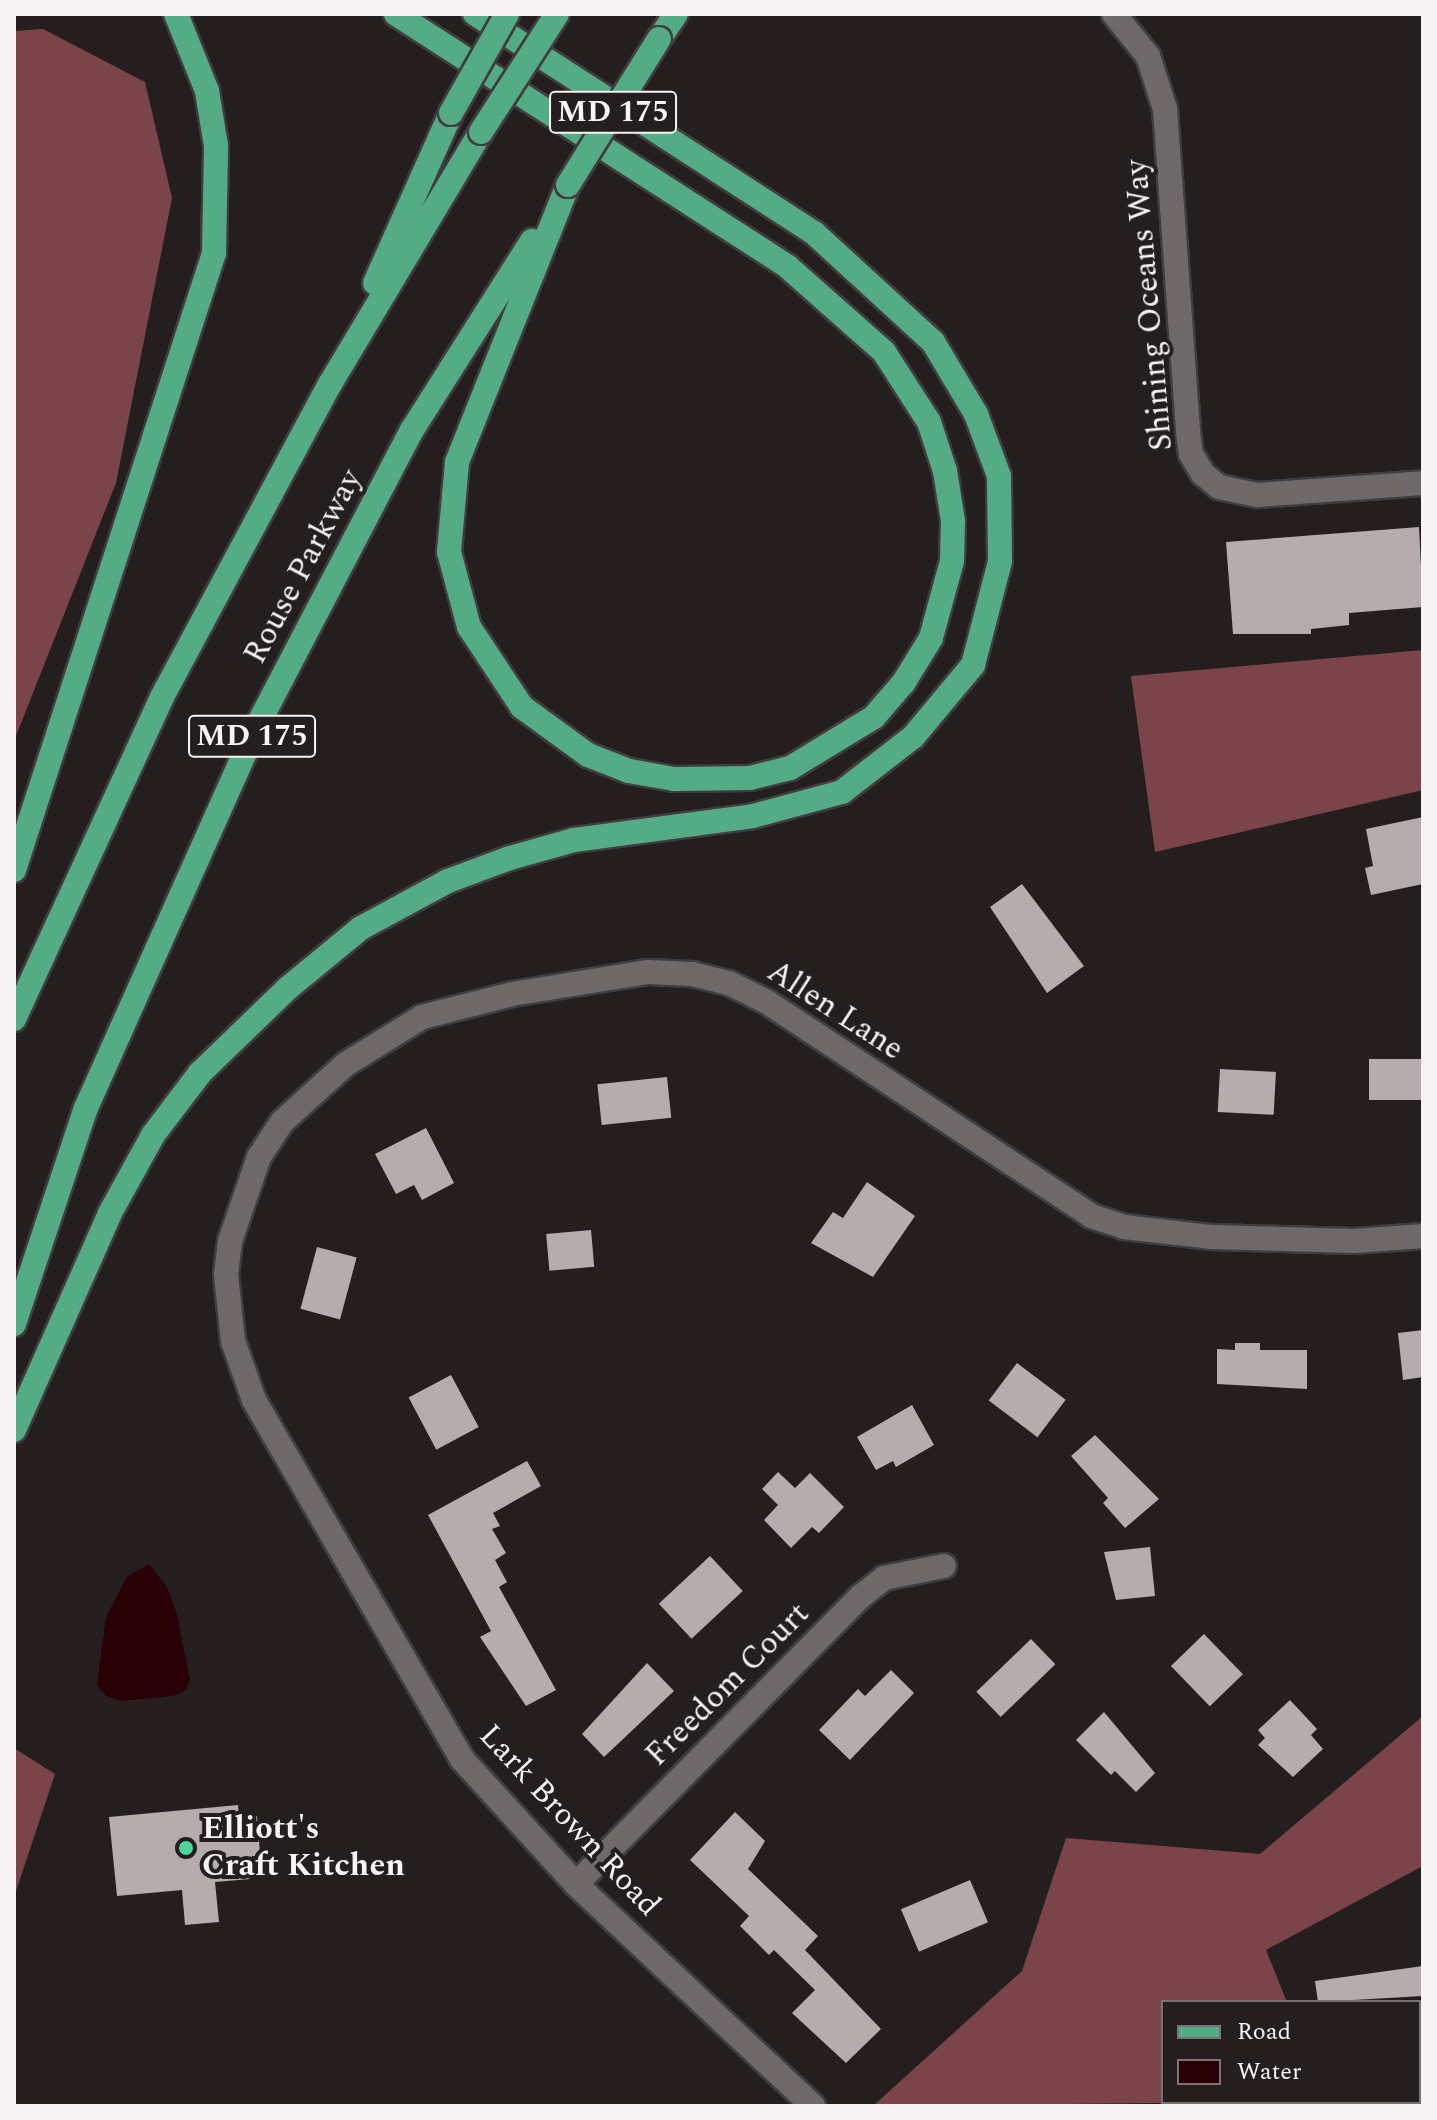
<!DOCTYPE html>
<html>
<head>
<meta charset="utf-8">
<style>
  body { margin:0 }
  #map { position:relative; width:1437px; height:2120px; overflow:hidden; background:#241e1f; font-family:Spectral,serif }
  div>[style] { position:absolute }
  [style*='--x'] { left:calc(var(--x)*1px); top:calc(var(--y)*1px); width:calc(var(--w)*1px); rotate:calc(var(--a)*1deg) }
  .forest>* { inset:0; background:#7b434a }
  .water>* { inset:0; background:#2a0007 }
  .building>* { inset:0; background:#b5adad; transform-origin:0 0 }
  .roads { filter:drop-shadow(2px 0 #413c3d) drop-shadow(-2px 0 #413c3d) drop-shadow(0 2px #413c3d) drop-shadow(0 -2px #413c3d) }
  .minor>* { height:24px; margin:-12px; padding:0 12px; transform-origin:12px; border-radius:12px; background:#6f6868 }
  .major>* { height:24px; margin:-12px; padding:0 12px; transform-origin:12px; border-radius:12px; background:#54ac87 }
  .bridges { filter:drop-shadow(2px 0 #413c3d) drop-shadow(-2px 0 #413c3d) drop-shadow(0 2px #413c3d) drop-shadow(0 -2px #413c3d) }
  .major-bridge>* { height:24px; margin:-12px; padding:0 12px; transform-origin:12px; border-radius:12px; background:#54ac87 }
  .dots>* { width:22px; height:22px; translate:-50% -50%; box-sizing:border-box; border:4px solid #241e1f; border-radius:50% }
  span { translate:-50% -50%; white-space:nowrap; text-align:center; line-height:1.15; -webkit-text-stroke:8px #241e1f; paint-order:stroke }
  .shield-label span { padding:2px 6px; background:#241e1f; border:2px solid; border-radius:6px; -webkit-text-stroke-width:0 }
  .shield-label { font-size:30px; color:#f8f3f4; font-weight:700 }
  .street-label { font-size:32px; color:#f8f3f4 }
  .poi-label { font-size:32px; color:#f8f3f4; font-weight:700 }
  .left { translate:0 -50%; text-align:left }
  .frame { position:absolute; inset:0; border:16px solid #f8f3f4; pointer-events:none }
  .legend { position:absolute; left:1161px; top:2000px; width:260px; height:104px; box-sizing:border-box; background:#241e1f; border:2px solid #797374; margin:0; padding:10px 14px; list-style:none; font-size:24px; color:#f8f3f4 }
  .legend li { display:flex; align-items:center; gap:16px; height:40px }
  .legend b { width:40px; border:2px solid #797374 }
</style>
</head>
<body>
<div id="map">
  <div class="forest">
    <div style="clip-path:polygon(43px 29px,145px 82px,172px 198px,116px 483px,14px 741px,14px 31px)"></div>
    <div style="clip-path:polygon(1423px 650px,1423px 790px,1155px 852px,1131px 676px)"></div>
    <div style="clip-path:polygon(1423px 1716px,1423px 1866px,1266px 1950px,1287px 2002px,1163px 2002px,1163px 2102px,1253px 2102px,873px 2106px,1022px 1971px,1066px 1838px,1260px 1854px)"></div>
    <div style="clip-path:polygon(14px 1748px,55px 1774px,14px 1897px)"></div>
  </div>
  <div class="water">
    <div style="clip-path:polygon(149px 1564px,167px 1587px,177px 1614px,190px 1680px,185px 1691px,172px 1696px,121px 1701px,106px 1696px,97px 1685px,106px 1617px,127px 1577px)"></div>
  </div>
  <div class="building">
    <div style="clip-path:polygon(1419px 527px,1423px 607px,1349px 613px,1349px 625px,1311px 629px,1311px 634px,1233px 634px,1226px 542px)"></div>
    <div style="clip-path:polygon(1423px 817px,1423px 884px,1371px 895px,1365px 868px,1373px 866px,1366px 829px)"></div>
    <div style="clip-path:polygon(1022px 884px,1084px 966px,1047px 993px,990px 907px)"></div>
    <div style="left:1423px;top:1059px;width:41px;height:54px;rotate:90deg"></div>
    <div style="left:1220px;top:1069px;width:56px;height:43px;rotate:3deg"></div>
    <div style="left:667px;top:1077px;width:41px;height:70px;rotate:84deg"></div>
    <div style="clip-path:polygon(426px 1128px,454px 1183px,422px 1200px,414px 1185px,396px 1194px,375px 1154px)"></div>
    <div style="clip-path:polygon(867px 1182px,915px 1216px,873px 1277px,811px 1243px,833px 1212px,843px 1218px)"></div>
    <div style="left:591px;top:1230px;width:37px;height:45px;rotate:85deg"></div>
    <div style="left:317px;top:1247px;width:41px;height:64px;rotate:15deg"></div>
    <div style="clip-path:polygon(1423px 1330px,1423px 1377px,1403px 1380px,1398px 1333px)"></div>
    <div style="clip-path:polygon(1235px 1343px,1260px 1343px,1260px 1350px,1307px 1350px,1307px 1389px,1217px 1384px,1217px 1349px,1235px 1350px)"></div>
    <div style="left:1017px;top:1363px;width:61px;height:47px;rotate:37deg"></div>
    <div style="left:451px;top:1375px;width:59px;height:48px;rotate:62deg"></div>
    <div style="clip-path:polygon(912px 1405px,934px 1445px,896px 1467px,893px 1461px,876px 1470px,857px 1437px)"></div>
    <div style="clip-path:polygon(1095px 1435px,1159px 1499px,1125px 1528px,1103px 1503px,1108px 1498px,1071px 1456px)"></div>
    <div style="clip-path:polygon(527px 1461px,541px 1486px,493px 1513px,500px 1526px,492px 1529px,506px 1553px,495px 1560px,507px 1582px,499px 1587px,556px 1690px,526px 1706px,480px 1637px,491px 1631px,428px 1515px)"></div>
    <div style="clip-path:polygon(778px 1472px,795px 1488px,810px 1473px,844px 1507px,819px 1533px,812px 1527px,791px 1548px,764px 1520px,778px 1505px,762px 1489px)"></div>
    <div style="clip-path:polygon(1150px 1547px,1155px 1596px,1116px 1600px,1104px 1552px)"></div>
    <div style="left:710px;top:1556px;width:48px;height:70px;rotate:47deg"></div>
    <div style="left:1204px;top:1634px;width:56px;height:46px;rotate:46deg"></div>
    <div style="left:1031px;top:1639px;width:35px;height:76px;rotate:46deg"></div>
    <div style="clip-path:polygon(647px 1663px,674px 1691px,604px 1757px,582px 1734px)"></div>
    <div style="clip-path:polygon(891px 1670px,914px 1693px,850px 1760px,819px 1730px,858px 1689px,865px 1696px)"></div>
    <div style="clip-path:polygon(1290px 1700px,1317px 1729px,1311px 1735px,1323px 1749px,1293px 1777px,1258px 1745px,1265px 1738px,1258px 1730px)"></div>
    <div style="clip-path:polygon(1104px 1712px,1155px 1773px,1136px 1792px,1115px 1771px,1111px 1775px,1076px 1740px)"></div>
    <div style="clip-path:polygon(238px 1805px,239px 1817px,257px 1816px,262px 1878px,215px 1882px,219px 1922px,185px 1925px,182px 1890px,117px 1896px,109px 1817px)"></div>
    <div style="clip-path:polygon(735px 1812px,765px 1841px,748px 1869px,818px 1936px,805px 1950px,881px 2029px,846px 2063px,792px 2013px,815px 1990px,774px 1950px,769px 1955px,740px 1926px,749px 1916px,690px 1860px)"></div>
    <div style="left:970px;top:1880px;width:46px;height:75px;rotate:67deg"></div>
    <div style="clip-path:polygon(1423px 1966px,1423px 1996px,1318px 2002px,1315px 1981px)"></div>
  </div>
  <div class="roads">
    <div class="minor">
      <div style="--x:1114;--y:14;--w:54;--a:51"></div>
      <div style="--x:1148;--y:56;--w:56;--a:72.2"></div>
      <div style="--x:1165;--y:109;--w:323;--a:85.9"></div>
      <div style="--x:1188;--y:431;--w:23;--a:83"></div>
      <div style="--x:1191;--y:454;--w:23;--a:59"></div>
      <div style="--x:1203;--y:474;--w:21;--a:39"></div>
      <div style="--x:1219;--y:487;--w:39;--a:12"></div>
      <div style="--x:1257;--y:495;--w:166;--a:-4.1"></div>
      <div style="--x:576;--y:1884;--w:404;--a:-45.3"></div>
      <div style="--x:860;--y:1597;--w:31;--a:-38"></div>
      <div style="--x:884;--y:1578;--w:61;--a:-11.3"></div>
      <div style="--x:1419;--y:2076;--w:4;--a:0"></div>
      <div style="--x:813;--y:2106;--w:325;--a:-136.9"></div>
      <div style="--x:576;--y:1884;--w:169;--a:-132.4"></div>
      <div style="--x:462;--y:1759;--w:415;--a:-120.1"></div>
      <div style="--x:254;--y:1400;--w:63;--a:-109.6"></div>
      <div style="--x:233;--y:1341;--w:67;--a:-96"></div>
      <div style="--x:226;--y:1274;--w:33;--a:-83"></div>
      <div style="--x:230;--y:1241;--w:89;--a:-71"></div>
      <div style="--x:259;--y:1157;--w:42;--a:-56.7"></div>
      <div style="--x:282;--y:1122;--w:86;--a:-42.2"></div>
      <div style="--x:346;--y:1064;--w:89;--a:-31.7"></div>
      <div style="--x:422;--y:1017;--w:93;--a:-14.3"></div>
      <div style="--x:512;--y:994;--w:138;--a:-9.2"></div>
      <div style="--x:648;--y:972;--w:44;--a:2.6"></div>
      <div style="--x:692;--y:974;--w:38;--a:14"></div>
      <div style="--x:729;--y:983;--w:42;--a:26.6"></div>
      <div style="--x:767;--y:1002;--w:388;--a:33.4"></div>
      <div style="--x:1091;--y:1216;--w:35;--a:18"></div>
      <div style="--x:1124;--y:1227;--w:89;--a:6.5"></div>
      <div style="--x:1212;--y:1237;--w:142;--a:1.6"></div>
      <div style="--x:1354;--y:1241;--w:69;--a:-4.1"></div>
      <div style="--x:1307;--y:2106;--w:10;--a:-24"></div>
    </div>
    <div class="major">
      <div style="--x:396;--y:14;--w:467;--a:32.8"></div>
      <div style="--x:788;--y:267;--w:128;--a:41.5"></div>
      <div style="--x:884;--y:352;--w:83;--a:57.3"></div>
      <div style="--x:929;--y:422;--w:52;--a:71.9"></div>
      <div style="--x:945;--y:471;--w:51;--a:80.9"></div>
      <div style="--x:953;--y:521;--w:40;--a:91.4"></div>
      <div style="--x:952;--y:561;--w:80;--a:105.3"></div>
      <div style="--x:931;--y:638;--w:52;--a:121.5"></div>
      <div style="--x:904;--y:682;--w:46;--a:130.6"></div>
      <div style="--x:874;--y:717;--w:98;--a:148.7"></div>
      <div style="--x:790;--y:768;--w:41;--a:166"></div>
      <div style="--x:750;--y:778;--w:76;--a:179.2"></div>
      <div style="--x:674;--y:779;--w:46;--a:-169.9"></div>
      <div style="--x:629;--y:771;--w:44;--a:-158.7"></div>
      <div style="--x:588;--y:755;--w:82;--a:-144"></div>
      <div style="--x:522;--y:707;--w:96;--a:-123.5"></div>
      <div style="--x:469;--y:627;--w:78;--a:-104.9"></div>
      <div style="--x:449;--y:552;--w:90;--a:-84.9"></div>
      <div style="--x:457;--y:462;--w:298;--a:-68.2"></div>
      <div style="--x:659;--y:39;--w:30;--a:-56"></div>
      <div style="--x:375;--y:283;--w:186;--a:-65.9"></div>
      <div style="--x:14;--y:870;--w:649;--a:-72.04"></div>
      <div style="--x:214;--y:253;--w:107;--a:-88.9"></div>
      <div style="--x:216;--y:146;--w:56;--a:-99.3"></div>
      <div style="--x:207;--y:91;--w:83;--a:-111.9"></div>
      <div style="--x:14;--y:1019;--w:354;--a:-65.3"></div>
      <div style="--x:162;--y:697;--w:355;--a:-61.8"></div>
      <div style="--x:330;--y:384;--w:294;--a:-59.1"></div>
      <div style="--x:14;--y:1324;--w:228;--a:-71.6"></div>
      <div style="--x:86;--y:1108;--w:414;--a:-65.9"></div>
      <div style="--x:255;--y:730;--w:339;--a:-62.4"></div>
      <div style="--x:412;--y:430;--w:224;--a:-57.6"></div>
      <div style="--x:14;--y:1430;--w:237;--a:-66.1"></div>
      <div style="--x:110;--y:1213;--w:89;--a:-61.1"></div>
      <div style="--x:153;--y:1135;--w:78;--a:-52.8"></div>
      <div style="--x:200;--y:1073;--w:122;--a:-44"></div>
      <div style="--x:288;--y:988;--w:94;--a:-39.4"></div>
      <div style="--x:361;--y:928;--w:99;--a:-28.4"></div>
      <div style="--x:448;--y:881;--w:66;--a:-20.4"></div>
      <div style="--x:510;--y:858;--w:66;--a:-15.7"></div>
      <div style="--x:574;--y:840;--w:181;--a:-7.6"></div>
      <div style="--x:753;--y:816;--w:92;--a:-15.1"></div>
      <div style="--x:842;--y:792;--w:90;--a:-37.8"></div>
      <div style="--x:913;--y:737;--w:94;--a:-50.2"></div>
      <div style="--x:973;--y:665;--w:107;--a:-75.4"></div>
      <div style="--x:1000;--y:561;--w:85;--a:-90.7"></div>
      <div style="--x:999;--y:476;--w:66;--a:-110.4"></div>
      <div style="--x:976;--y:414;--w:84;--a:-120.8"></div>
      <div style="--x:933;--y:342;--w:161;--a:-137.5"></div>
      <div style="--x:814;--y:233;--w:404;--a:-147.1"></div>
    </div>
  </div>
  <div class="bridges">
    <div class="major-bridge">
      <div style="--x:451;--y:113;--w:114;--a:-60.5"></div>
      <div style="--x:481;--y:132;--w:140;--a:-57.2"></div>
      <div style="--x:568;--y:185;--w:172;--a:-58.1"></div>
    </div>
  </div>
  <div class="dots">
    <div style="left:186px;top:1848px;background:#4ed399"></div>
  </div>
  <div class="shield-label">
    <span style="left:613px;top:112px">MD 175</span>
    <span style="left:252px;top:736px">MD 175</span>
  </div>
  <div class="street-label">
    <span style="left:1150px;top:305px;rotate:-95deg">Shining Oceans Way</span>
    <span style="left:304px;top:567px;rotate:-62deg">Rouse Parkway</span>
    <span style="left:835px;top:1011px;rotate:33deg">Allen Lane</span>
    <span style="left:728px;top:1685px;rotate:-45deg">Freedom Court</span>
    <span style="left:569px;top:1821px;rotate:47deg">Lark Brown Road</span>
  </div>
  <div class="poi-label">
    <span class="left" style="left:202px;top:1848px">Elliott's<br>Craft Kitchen</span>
  </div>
  <div class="frame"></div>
  <ul class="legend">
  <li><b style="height:10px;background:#54ac87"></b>Road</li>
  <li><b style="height:22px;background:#2a0007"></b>Water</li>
  </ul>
</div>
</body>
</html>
